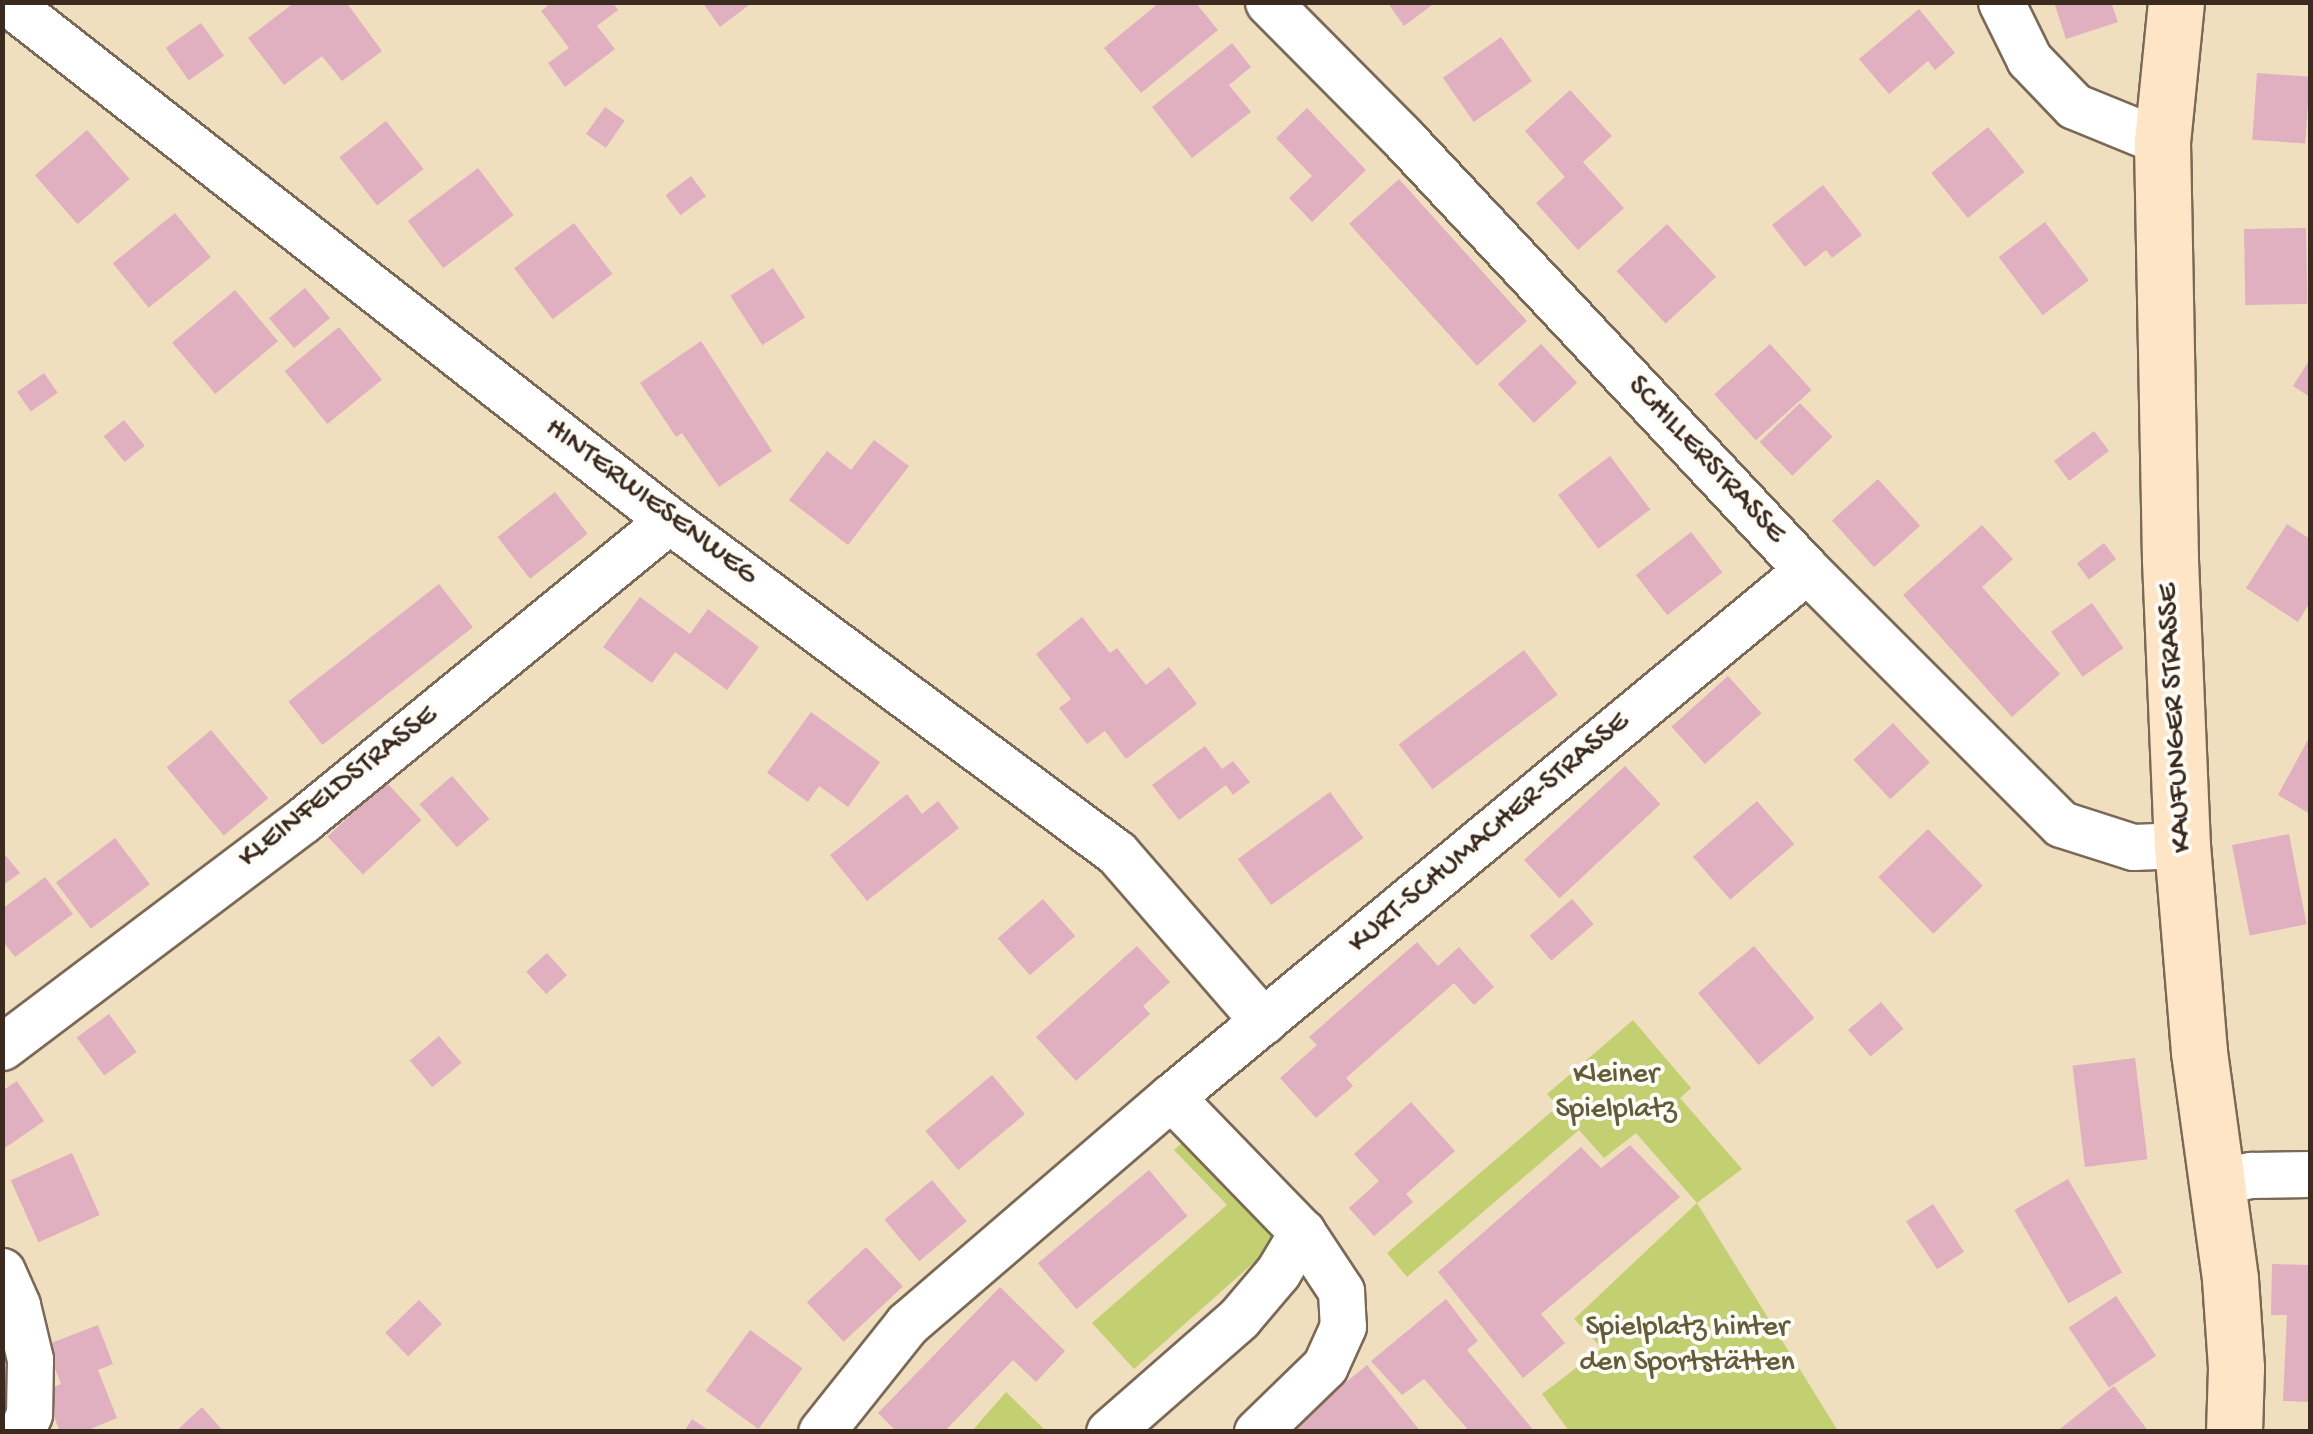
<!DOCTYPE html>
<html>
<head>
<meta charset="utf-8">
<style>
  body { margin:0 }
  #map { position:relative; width:2313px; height:1434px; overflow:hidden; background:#f0dfbf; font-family:"Gochi Hand",sans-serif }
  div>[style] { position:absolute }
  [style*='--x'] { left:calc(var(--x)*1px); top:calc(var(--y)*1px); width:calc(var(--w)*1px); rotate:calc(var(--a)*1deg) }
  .green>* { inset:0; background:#c3d072 }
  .building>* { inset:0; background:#e0afc0; transform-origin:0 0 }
  .roads { filter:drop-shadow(2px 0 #7a6956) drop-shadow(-2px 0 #7a6956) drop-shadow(0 2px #7a6956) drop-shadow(0 -2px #7a6956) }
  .minor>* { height:45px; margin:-22.5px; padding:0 22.5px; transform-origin:22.5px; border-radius:22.5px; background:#fff }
  .secondary>* { height:55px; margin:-27.5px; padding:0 27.5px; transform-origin:27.5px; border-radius:27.5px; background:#fee5c5 }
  span { translate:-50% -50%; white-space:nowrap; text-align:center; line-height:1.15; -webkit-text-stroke:8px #fdfcf7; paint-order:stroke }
  .street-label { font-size:30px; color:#3b2a1e }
  .park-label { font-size:30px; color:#645c37 }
  .frame { position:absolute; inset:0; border:5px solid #3b2a1e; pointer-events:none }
</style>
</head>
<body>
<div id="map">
  <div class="green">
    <div style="clip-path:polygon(1633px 1020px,1691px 1088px,1680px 1098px,1742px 1169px,1697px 1203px,1838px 1431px,1569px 1431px,1542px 1394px,1602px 1348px,1574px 1319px,1697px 1203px,1636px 1133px,1604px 1158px,1579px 1130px,1407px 1277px,1387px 1253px,1558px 1106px,1547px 1094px)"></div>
    <div style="clip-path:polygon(1193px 1133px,1285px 1235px,1134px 1369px,1092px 1323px,1227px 1205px,1174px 1150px)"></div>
    <div style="clip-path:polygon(1006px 1392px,1046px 1431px,972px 1431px)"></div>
  </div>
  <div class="building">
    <div style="clip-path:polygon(295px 2px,346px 2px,382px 51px,342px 81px,322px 56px,284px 85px,248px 38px)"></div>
    <div style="clip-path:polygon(552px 2px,612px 2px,618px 10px,597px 26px,615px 49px,565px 87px,548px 63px,569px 48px,541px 11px)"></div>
    <div style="clip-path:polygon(702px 2px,753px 2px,720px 27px)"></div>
    <div style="clip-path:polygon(1160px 2px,1195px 2px,1218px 30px,1141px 93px,1104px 48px)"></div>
    <div style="clip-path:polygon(1387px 2px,1436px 2px,1404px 26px)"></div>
    <div style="clip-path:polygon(2054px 2px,2111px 2px,2118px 22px,2066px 39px)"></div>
    <div style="clip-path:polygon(1919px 9px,1955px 53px,1935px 70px,1928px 61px,1889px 94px,1859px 59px)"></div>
    <div style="left:201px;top:23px;width:40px;height:43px;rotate:55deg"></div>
    <div style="left:1501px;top:37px;width:54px;height:71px;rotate:55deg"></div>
    <div style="clip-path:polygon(1232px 43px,1251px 67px,1229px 85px,1251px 112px,1192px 158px,1152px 107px)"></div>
    <div style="left:2257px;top:73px;width:53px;height:67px;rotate:4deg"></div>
    <div style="clip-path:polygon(1570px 90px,1612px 136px,1583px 162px,1624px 208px,1578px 250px,1536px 203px,1565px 177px,1525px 131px)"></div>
    <div style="left:605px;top:107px;width:24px;height:33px;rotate:35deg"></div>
    <div style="clip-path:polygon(1307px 108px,1366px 170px,1312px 222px,1289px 198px,1312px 176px,1276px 138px)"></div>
    <div style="left:386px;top:121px;width:61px;height:59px;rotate:52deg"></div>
    <div style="left:1988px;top:127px;width:58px;height:73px;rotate:51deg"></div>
    <div style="left:87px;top:130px;width:65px;height:69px;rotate:49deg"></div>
    <div style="left:478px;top:168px;width:59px;height:88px;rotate:53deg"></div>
    <div style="left:691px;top:176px;width:25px;height:32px;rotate:53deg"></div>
    <div style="left:1399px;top:179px;width:191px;height:67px;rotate:48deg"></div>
    <div style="clip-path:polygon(1823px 185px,1862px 235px,1832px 258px,1826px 250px,1805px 267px,1772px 225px)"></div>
    <div style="left:175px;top:213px;width:57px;height:80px;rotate:51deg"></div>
    <div style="left:2045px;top:222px;width:73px;height:58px;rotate:53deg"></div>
    <div style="left:574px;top:223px;width:64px;height:75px;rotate:53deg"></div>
    <div style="left:1667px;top:224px;width:72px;height:69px;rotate:47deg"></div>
    <div style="left:2306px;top:228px;width:76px;height:62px;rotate:89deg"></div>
    <div style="left:773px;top:268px;width:59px;height:51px;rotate:57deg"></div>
    <div style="left:305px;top:288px;width:39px;height:47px;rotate:50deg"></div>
    <div style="left:235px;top:290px;width:67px;height:82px;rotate:50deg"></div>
    <div style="left:339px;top:327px;width:68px;height:70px;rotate:51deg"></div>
    <div style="clip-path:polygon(701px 341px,772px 451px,719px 487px,682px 433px,676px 437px,640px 383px)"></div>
    <div style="left:1541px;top:344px;width:53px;height:59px;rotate:47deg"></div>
    <div style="left:1770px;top:344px;width:62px;height:75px;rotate:48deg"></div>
    <div style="clip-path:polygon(2310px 359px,2310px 397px,2293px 386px)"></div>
    <div style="left:44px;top:373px;width:24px;height:33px;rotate:55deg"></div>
    <div style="left:1800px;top:403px;width:47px;height:56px;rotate:46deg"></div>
    <div style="left:124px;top:420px;width:33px;height:26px;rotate:51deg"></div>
    <div style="left:2094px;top:431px;width:25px;height:50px;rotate:53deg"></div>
    <div style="clip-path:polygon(874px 440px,909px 466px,848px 545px,789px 500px,827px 451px,851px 470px)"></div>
    <div style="left:1610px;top:456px;width:67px;height:65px;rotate:53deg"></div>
    <div style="left:1878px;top:479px;width:63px;height:62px;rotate:48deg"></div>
    <div style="left:555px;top:492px;width:53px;height:73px;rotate:52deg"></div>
    <div style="clip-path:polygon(2287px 524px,2310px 539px,2310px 602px,2298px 622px,2246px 588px)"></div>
    <div style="clip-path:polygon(1982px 525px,2013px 559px,1982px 587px,2060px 674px,2012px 717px,1903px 595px)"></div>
    <div style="left:1691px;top:532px;width:51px;height:70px;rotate:52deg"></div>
    <div style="left:2104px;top:543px;width:20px;height:34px;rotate:53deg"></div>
    <div style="left:439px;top:584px;width:55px;height:191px;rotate:52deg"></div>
    <div style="clip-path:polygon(640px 597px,690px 634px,708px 609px,759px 647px,727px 690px,675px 652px,652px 683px,603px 647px)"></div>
    <div style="left:2092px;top:603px;width:55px;height:50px;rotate:55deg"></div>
    <div style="clip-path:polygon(1082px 617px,1110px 653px,1117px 648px,1146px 685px,1169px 667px,1197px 704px,1126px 759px,1105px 731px,1087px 744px,1059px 708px,1071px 699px,1036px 654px)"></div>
    <div style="left:1524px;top:650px;width:56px;height:157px;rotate:53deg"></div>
    <div style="left:1728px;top:676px;width:50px;height:76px;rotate:48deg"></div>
    <div style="clip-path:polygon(811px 712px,880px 762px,848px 807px,819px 786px,808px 802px,767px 773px)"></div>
    <div style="left:1893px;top:723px;width:54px;height:54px;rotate:47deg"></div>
    <div style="left:211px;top:730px;width:89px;height:58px;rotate:50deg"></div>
    <div style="clip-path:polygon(2310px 736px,2310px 814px,2278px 795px)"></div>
    <div style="clip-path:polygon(1205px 746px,1222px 769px,1233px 761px,1250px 782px,1233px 795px,1226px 785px,1179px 820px,1152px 785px)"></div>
    <div style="left:1625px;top:766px;width:52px;height:138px;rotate:47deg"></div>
    <div style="left:452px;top:776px;width:57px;height:43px;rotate:49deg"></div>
    <div style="left:386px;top:782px;width:52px;height:80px;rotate:47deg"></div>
    <div style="left:1330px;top:792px;width:57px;height:114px;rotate:54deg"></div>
    <div style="clip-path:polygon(907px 794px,922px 814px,938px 801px,959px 828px,867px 901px,830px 855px)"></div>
    <div style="left:1757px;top:801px;width:57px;height:85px;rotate:49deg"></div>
    <div style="left:1928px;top:829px;width:79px;height:69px;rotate:46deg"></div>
    <div style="left:2289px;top:834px;width:92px;height:58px;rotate:79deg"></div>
    <div style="left:115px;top:838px;width:58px;height:74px;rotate:53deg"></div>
    <div style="clip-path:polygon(2px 851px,20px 873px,2px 886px)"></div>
    <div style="clip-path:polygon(45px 877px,73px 914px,15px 957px,2px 940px,2px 909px)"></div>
    <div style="left:1043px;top:899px;width:49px;height:60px;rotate:49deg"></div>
    <div style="left:1572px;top:899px;width:33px;height:56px;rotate:49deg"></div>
    <div style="clip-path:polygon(1417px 942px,1438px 966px,1459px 947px,1494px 987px,1474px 1005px,1454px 983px,1346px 1078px,1353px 1086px,1316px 1118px,1280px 1078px,1317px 1045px,1309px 1037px)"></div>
    <div style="clip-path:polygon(1137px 946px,1170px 982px,1143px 1006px,1150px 1014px,1076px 1081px,1036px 1037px)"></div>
    <div style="left:1754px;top:946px;width:94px;height:73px;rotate:50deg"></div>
    <div style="left:547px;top:953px;width:30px;height:28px;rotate:48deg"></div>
    <div style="left:1881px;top:1002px;width:35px;height:43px;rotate:50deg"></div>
    <div style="left:109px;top:1014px;width:47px;height:40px;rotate:54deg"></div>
    <div style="left:439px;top:1036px;width:35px;height:38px;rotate:50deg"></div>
    <div style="left:2135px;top:1058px;width:102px;height:63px;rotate:83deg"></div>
    <div style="left:992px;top:1075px;width:51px;height:87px;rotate:50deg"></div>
    <div style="clip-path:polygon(17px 1081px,44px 1121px,2px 1150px,2px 1091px)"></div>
    <div style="clip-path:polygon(1411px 1102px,1455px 1151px,1406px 1194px,1413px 1202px,1374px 1236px,1349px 1208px,1379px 1181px,1354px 1154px)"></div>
    <div style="clip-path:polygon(1630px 1145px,1680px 1197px,1541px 1314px,1565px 1343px,1523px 1378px,1438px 1272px,1581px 1147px,1601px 1168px)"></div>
    <div style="left:72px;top:1153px;width:68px;height:67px;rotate:66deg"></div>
    <div style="left:1149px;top:1170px;width:60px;height:145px;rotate:50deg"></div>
    <div style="left:2068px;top:1179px;width:108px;height:62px;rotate:60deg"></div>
    <div style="left:932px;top:1180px;width:54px;height:62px;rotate:50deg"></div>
    <div style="left:1933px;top:1204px;width:57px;height:32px;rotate:57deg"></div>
    <div style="left:866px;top:1247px;width:54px;height:81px;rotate:47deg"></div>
    <div style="clip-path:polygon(2272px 1264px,2310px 1265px,2310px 1402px,2283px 1401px,2287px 1315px,2271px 1315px)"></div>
    <div style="clip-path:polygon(1000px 1287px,1065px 1351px,1036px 1382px,1013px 1360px,944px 1432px,897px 1432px,878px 1413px)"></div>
    <div style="left:2116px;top:1296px;width:72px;height:57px;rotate:56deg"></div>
    <div style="clip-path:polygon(1446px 1299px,1478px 1341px,1467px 1350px,1535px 1432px,1470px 1432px,1424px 1379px,1402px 1395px,1371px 1361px)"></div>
    <div style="left:419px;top:1300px;width:33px;height:47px;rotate:46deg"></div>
    <div style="clip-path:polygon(98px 1325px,113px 1364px,98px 1370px,117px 1418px,83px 1432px,60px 1432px,44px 1391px,61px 1384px,46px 1345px)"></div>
    <div style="left:750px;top:1330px;width:65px;height:75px;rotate:36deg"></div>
    <div style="clip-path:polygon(1367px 1365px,1421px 1432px,1285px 1432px)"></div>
    <div style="clip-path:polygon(2114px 1386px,2149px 1432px,2056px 1432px)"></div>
    <div style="clip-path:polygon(202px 1407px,224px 1432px,175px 1432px)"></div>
    <div style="clip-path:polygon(692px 1419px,711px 1432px,684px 1432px)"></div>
  </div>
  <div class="roads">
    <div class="minor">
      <div style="--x:1268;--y:2;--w:190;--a:45.2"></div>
      <div style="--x:1402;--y:137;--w:593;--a:46.91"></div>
      <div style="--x:1807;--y:570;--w:359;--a:45"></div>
      <div style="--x:2061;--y:824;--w:76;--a:17.7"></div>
      <div style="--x:2133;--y:847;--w:49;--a:-2.3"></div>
      <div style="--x:2001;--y:2;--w:64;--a:63.8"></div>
      <div style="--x:2029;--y:59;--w:65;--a:46.2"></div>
      <div style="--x:2074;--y:106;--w:95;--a:22.2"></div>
      <div style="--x:15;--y:8;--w:831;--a:38.06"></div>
      <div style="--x:669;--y:520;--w:558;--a:36.62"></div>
      <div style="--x:1117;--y:853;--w:223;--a:49"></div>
      <div style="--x:2;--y:1047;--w:377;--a:-37"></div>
      <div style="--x:303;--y:820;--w:473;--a:-39.3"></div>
      <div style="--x:1171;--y:1097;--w:188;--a:45.9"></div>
      <div style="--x:1302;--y:1232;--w:71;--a:56.5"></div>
      <div style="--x:1341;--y:1291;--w:35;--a:87"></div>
      <div style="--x:1343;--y:1326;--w:44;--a:114.2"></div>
      <div style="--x:1325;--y:1366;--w:95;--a:135.9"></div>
      <div style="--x:2217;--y:1182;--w:35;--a:-12"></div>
      <div style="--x:2251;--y:1175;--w:59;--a:-1"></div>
      <div style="--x:2;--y:1271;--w:37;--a:66"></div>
      <div style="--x:17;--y:1305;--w:56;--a:76.5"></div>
      <div style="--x:30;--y:1359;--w:55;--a:91"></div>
      <div style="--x:29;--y:1414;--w:20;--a:114"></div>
      <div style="--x:821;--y:1432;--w:138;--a:-51.5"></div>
      <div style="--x:907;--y:1324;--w:348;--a:-40.7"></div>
      <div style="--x:1171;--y:1097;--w:826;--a:-39.65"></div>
      <div style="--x:1109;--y:1432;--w:173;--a:-41.2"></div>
      <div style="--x:1239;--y:1318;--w:60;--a:-49.7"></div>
      <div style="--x:1278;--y:1272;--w:47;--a:-59"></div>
    </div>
    <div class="secondary">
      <div style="--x:2176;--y:2;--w:141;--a:95.7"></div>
      <div style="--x:2162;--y:142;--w:418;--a:88.9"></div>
      <div style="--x:2170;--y:560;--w:285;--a:87.6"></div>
      <div style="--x:2182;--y:845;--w:208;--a:85.3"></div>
      <div style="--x:2199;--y:1052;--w:229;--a:82.2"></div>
      <div style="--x:2230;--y:1279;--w:89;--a:86.1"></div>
      <div style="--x:2236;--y:1368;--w:64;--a:91.8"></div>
    </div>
  </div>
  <div class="street-label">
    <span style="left:1705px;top:461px;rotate:47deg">SCHILLERSTRASSE</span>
    <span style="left:650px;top:503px;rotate:37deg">HINTERWIESENWEG</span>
    <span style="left:2177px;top:718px;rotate:-93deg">KAUFUNGER STRASSE</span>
    <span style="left:339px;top:788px;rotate:-38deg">KLEINFELDSTRASSE</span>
    <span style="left:1490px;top:834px;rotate:-40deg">KURT-SCHUMACHER-STRASSE</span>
  </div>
  <div class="park-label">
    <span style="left:1616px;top:1093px">Kleiner<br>Spielplatz</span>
    <span style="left:1687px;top:1346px">Spielplatz hinter<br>den Sportstätten</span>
  </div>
  <div class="frame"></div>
</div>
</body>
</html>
